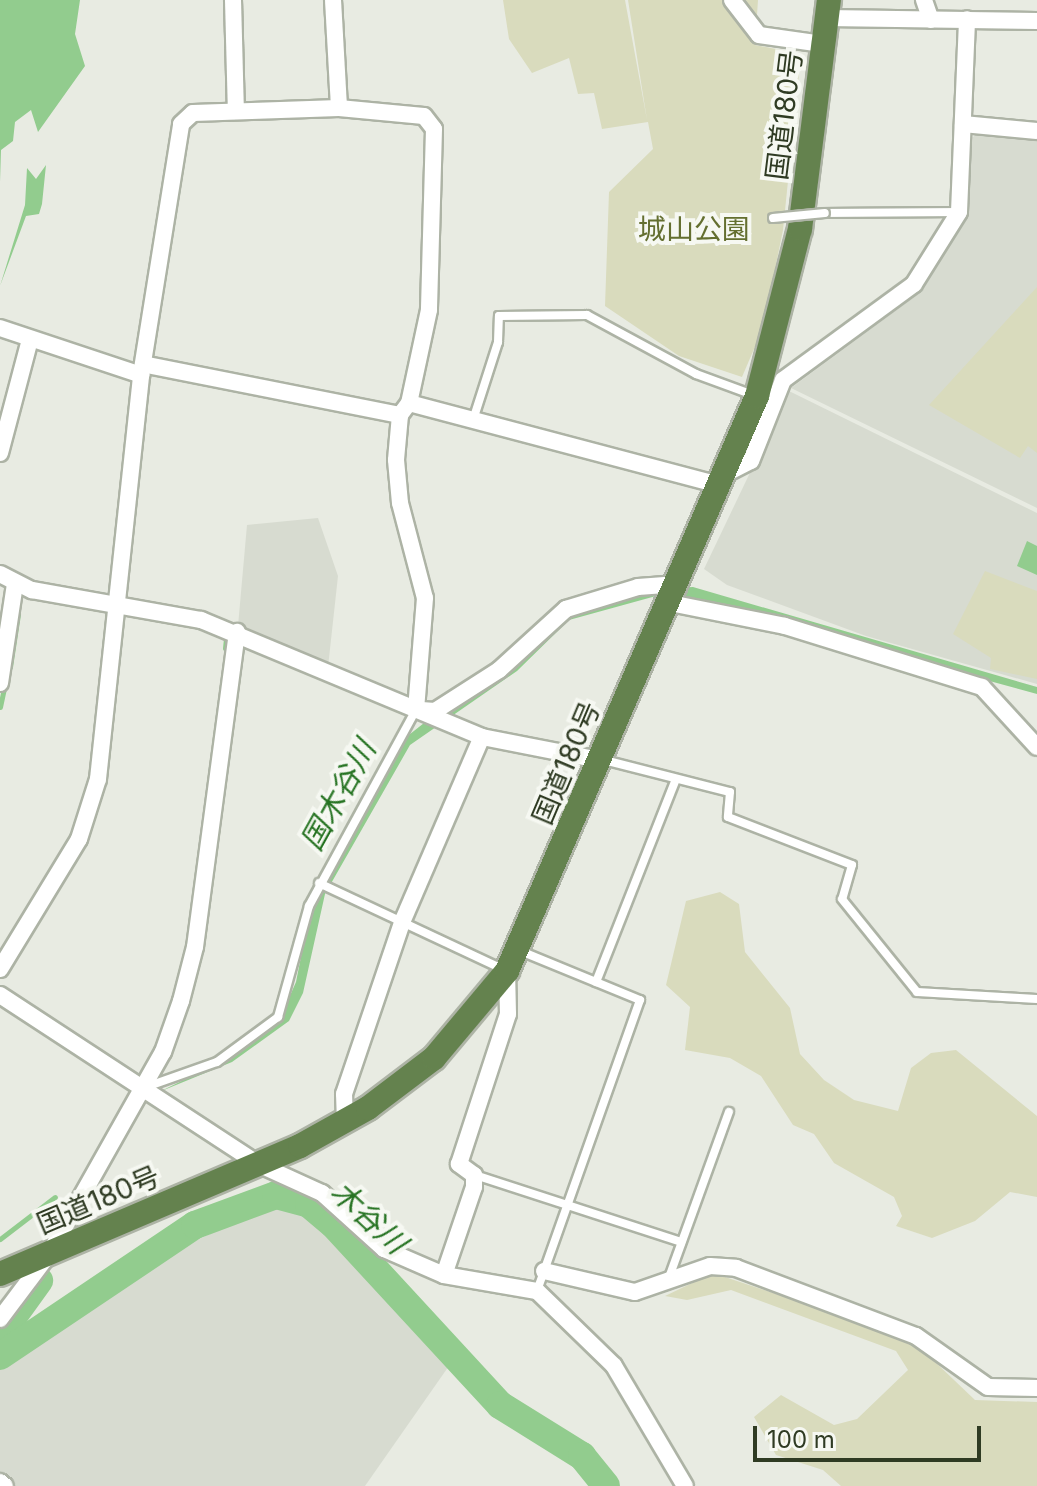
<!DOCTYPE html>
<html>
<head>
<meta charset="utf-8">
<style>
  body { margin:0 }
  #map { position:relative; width:1037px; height:1486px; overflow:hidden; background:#e8ebe2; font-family:Inter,"Noto Sans JP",sans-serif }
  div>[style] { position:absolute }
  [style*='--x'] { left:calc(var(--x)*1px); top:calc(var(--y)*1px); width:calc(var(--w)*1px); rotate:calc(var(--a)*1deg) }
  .built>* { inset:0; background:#d7dbd0 }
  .green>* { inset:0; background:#d9dbbd }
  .water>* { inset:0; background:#92cc8e }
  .stream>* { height:5px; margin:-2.5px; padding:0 2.5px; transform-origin:2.5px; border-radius:2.5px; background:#92cc8e }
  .river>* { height:28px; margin:-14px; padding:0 14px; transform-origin:14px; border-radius:14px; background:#92cc8e }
  .roads { filter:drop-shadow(2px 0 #adb3a5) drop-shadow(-2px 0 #adb3a5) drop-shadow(0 2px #adb3a5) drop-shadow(0 -2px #adb3a5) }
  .service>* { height:8px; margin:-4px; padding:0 4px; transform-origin:4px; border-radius:4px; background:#fff }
  .minor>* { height:16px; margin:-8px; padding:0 8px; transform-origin:8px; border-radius:8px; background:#fff }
  .trunk>* { height:24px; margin:-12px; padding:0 12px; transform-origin:12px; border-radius:12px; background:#64824e }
  .bridges { filter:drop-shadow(2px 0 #adb3a5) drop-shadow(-2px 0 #adb3a5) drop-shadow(0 2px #adb3a5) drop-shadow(0 -2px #adb3a5) }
  .service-bridge>* { height:8px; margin:-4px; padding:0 4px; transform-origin:4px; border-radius:4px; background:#fff }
  span { translate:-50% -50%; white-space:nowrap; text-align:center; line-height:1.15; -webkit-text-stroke:8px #f6f8f2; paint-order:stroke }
  .street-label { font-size:28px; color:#2f3b23 }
  .park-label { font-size:28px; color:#646f30 }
  .water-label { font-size:30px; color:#267322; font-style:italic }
  .scale { position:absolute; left:753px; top:1426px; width:228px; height:36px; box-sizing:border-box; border:4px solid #2f3b23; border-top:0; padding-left:10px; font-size:24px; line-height:28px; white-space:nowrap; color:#2f3b23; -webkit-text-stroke:6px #f6f8f2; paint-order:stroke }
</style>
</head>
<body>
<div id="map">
  <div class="built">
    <div style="clip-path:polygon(981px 130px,1037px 137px,1037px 508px,791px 388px,913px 298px,964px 214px,966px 143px)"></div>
    <div style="clip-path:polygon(789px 391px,1037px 513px,1037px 684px,866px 636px,727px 585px,704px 569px)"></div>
    <div style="clip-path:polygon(318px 518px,338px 576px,328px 667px,238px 626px,247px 525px)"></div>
    <div style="clip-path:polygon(266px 1208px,296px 1211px,318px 1226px,451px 1363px,365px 1486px,15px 1486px,0 1474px,0 1370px,171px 1252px)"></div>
  </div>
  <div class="green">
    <div style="clip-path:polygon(503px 0,625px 0,647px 120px,628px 0,758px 0,755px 45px,801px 54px,783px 230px,763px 328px,742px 377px,679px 356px,605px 306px,609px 192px,653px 149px,648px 122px,602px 129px,594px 93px,578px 94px,569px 58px,532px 73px,509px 39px)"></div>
    <div style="clip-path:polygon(1037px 287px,1037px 453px,1028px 446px,1020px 458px,929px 405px)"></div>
    <div style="clip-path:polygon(985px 571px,1037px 591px,1037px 679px,990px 669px,991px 658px,953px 634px)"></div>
    <div style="clip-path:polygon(720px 892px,739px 904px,745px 952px,790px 1008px,800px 1054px,824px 1080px,854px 1100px,898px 1111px,911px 1068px,931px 1053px,956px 1050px,1037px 1116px,1037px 1197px,1010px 1192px,975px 1221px,932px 1238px,896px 1226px,902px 1216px,894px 1197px,834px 1163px,814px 1134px,793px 1125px,761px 1076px,730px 1058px,685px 1050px,690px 1007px,666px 985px,686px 901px)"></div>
    <div style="clip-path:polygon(713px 1273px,911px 1339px,975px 1400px,1037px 1402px,1037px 1486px,841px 1486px,823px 1470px,776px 1455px,754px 1417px,781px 1395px,834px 1425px,857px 1419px,908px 1370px,896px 1351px,731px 1290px,687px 1300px,665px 1296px)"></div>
  </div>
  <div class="water">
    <div style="clip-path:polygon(0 0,80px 0,75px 34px,85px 66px,38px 132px,31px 110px,15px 122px,13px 141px,1px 150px,0 182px)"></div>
    <div style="clip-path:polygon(46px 165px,42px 204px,39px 214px,26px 216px,0 286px,25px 205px,27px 168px,36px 179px)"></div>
    <div style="clip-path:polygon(1027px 541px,1037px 546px,1037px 575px,1017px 566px)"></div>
    <div style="clip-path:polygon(693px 587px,1037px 687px,1037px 694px,692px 600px,656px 596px,569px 620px,517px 671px,410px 745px,325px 894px,303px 993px,289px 1021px,232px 1062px,159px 1092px,235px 1055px,281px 1016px,296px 982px,311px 906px,405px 738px,565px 612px,648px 589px)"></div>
  </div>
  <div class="stream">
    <div style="--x:225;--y:648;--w:10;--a:-84"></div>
    <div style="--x:10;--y:667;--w:54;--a:-81.4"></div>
    <div style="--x:0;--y:707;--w:24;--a:-78"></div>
    <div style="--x:0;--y:1239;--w:69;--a:-37.4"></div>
  </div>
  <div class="river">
    <div style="--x:0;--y:1335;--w:67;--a:-54.2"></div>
    <div style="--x:0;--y:1356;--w:235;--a:-33.9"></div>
    <div style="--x:195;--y:1225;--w:86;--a:-20.3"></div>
    <div style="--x:276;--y:1195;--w:34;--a:15"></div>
    <div style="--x:309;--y:1204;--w:31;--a:40"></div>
    <div style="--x:333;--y:1224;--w:246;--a:47.3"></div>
    <div style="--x:500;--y:1405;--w:97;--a:31.9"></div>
    <div style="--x:582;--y:1456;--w:38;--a:51"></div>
  </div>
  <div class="roads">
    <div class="service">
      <div style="--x:825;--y:213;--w:133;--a:-0.4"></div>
      <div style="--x:473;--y:420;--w:82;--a:-72.2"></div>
      <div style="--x:498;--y:342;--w:26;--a:-88"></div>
      <div style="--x:499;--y:316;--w:88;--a:-0.7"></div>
      <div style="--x:587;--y:315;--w:124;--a:28.4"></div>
      <div style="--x:696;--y:374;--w:61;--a:20.2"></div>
      <div style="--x:604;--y:760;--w:130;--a:14.3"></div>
      <div style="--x:730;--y:792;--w:25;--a:95"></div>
      <div style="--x:728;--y:817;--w:133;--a:21.2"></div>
      <div style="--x:852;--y:865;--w:35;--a:106"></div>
      <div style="--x:842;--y:899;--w:119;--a:51.1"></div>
      <div style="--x:917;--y:992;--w:120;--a:3.3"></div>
      <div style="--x:319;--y:883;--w:203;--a:25.1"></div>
      <div style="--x:518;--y:950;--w:132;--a:22.3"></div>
      <div style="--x:640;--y:1000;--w:309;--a:109.5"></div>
      <div style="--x:596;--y:982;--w:218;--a:-68.5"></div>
      <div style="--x:146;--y:1087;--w:75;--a:-19.4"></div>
      <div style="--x:217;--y:1062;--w:76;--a:-36.4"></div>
      <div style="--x:278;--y:1017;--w:115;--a:-74.4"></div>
      <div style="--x:309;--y:906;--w:223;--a:-61.4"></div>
      <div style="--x:475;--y:1175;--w:217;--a:18"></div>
      <div style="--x:667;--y:1283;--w:182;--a:-70.1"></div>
    </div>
    <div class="minor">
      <div style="--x:233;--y:0;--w:111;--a:88.5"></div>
      <div style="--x:333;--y:0;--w:108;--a:86.8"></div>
      <div style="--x:732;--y:0;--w:44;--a:52.4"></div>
      <div style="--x:759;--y:35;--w:64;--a:8.1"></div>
      <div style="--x:924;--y:0;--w:21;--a:71"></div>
      <div style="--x:827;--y:18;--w:210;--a:0.8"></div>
      <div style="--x:963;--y:124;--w:74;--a:5.4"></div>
      <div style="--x:0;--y:328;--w:149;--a:18.4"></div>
      <div style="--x:147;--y:365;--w:258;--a:11.2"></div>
      <div style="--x:409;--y:403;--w:322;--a:14.8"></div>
      <div style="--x:0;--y:453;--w:114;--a:-75.2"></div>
      <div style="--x:725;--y:474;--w:29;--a:-27"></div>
      <div style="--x:751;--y:461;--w:87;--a:-68.4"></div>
      <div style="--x:783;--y:380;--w:162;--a:-36.2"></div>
      <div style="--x:914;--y:284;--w:85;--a:-58"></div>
      <div style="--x:959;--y:212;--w:193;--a:-87.6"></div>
      <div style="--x:0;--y:574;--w:36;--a:27"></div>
      <div style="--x:32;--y:590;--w:172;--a:10.1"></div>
      <div style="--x:201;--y:620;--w:304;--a:22.6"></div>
      <div style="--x:482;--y:737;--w:119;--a:11.1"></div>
      <div style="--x:670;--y:603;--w:117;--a:11.3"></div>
      <div style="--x:785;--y:626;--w:206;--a:17.2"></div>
      <div style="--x:982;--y:687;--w:81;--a:47.5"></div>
      <div style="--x:0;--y:683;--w:100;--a:-81.4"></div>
      <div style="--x:421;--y:710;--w:14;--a:4"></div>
      <div style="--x:435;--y:711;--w:76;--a:-32.6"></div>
      <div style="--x:499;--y:670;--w:91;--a:-42.3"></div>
      <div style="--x:566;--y:609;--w:75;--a:-17"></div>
      <div style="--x:638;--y:587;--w:40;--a:-4.3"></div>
      <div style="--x:0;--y:969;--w:152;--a:-58.7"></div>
      <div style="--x:79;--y:839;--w:63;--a:-72.4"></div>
      <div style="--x:98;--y:779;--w:406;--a:-83.9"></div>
      <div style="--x:141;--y:375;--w:254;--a:-80.9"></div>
      <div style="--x:181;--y:124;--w:16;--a:-43"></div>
      <div style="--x:193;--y:113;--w:146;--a:-2"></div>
      <div style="--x:339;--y:108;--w:85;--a:5.4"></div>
      <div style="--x:424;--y:116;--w:16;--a:52"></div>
      <div style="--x:434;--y:129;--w:181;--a:91.6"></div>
      <div style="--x:429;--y:310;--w:95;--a:102.1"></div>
      <div style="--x:409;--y:403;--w:15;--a:127"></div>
      <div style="--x:400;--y:415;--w:45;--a:95.1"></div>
      <div style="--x:396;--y:460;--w:43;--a:84.7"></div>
      <div style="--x:400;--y:503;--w:98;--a:75.3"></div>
      <div style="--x:425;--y:598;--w:112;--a:94.6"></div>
      <div style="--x:0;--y:995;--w:308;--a:33.2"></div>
      <div style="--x:258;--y:1164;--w:70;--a:24.4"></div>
      <div style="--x:322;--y:1193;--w:84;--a:42.1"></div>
      <div style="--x:384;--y:1249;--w:65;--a:23.4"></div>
      <div style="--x:444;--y:1275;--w:94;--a:9.8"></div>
      <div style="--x:537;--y:1291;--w:107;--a:44.2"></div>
      <div style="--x:614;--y:1366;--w:139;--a:59.4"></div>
      <div style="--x:345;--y:1122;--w:28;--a:-92"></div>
      <div style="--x:344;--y:1094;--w:184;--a:-71.3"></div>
      <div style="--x:403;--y:920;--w:199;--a:-66.7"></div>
      <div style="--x:544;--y:1271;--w:93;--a:13"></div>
      <div style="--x:635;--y:1292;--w:79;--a:-19.1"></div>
      <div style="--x:710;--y:1266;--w:26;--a:4"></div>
      <div style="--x:736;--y:1268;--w:192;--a:20.7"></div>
      <div style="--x:916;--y:1336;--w:88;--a:35.3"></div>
      <div style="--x:988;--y:1387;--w:49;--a:1.2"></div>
      <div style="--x:444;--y:1275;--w:93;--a:-71.2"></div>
      <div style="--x:474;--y:1187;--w:12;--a:-90"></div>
      <div style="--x:474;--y:1175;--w:19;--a:-144"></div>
      <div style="--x:459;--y:1164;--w:158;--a:-71.9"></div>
      <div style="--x:508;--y:1014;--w:43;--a:-91.3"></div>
      <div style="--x:0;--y:1319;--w:81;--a:-53"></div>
      <div style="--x:49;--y:1254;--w:232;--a:-60.6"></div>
      <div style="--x:163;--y:1052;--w:54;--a:-70.6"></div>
      <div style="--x:181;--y:1001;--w:56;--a:-75.5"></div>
      <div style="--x:195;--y:947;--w:318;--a:-82.4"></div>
      <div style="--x:0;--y:1482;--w:6;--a:39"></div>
    </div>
    <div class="trunk">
      <div style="--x:0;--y:1274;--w:326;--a:-23.1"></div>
      <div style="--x:300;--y:1146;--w:78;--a:-29.2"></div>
      <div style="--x:368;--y:1108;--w:83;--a:-37.1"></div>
      <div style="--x:434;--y:1058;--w:114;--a:-50"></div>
      <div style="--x:507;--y:971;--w:627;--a:-66.5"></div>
      <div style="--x:757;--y:396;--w:172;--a:-75.6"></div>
      <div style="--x:800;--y:229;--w:231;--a:-82.8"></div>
    </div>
  </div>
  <div class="bridges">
    <div class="service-bridge">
      <div style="--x:773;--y:218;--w:52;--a:-5.5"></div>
    </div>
  </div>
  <div class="street-label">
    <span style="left:784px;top:115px;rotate:-83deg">国道180号</span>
    <span style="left:566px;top:763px;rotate:-67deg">国道180号</span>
    <span style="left:98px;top:1200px;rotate:-23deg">国道180号</span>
  </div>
  <div class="park-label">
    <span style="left:694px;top:229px">城山公園</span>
  </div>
  <div class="water-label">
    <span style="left:338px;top:795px;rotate:-61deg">国木谷川</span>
    <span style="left:369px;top:1217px;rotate:43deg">木谷川</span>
  </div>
  <div class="scale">100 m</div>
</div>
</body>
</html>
